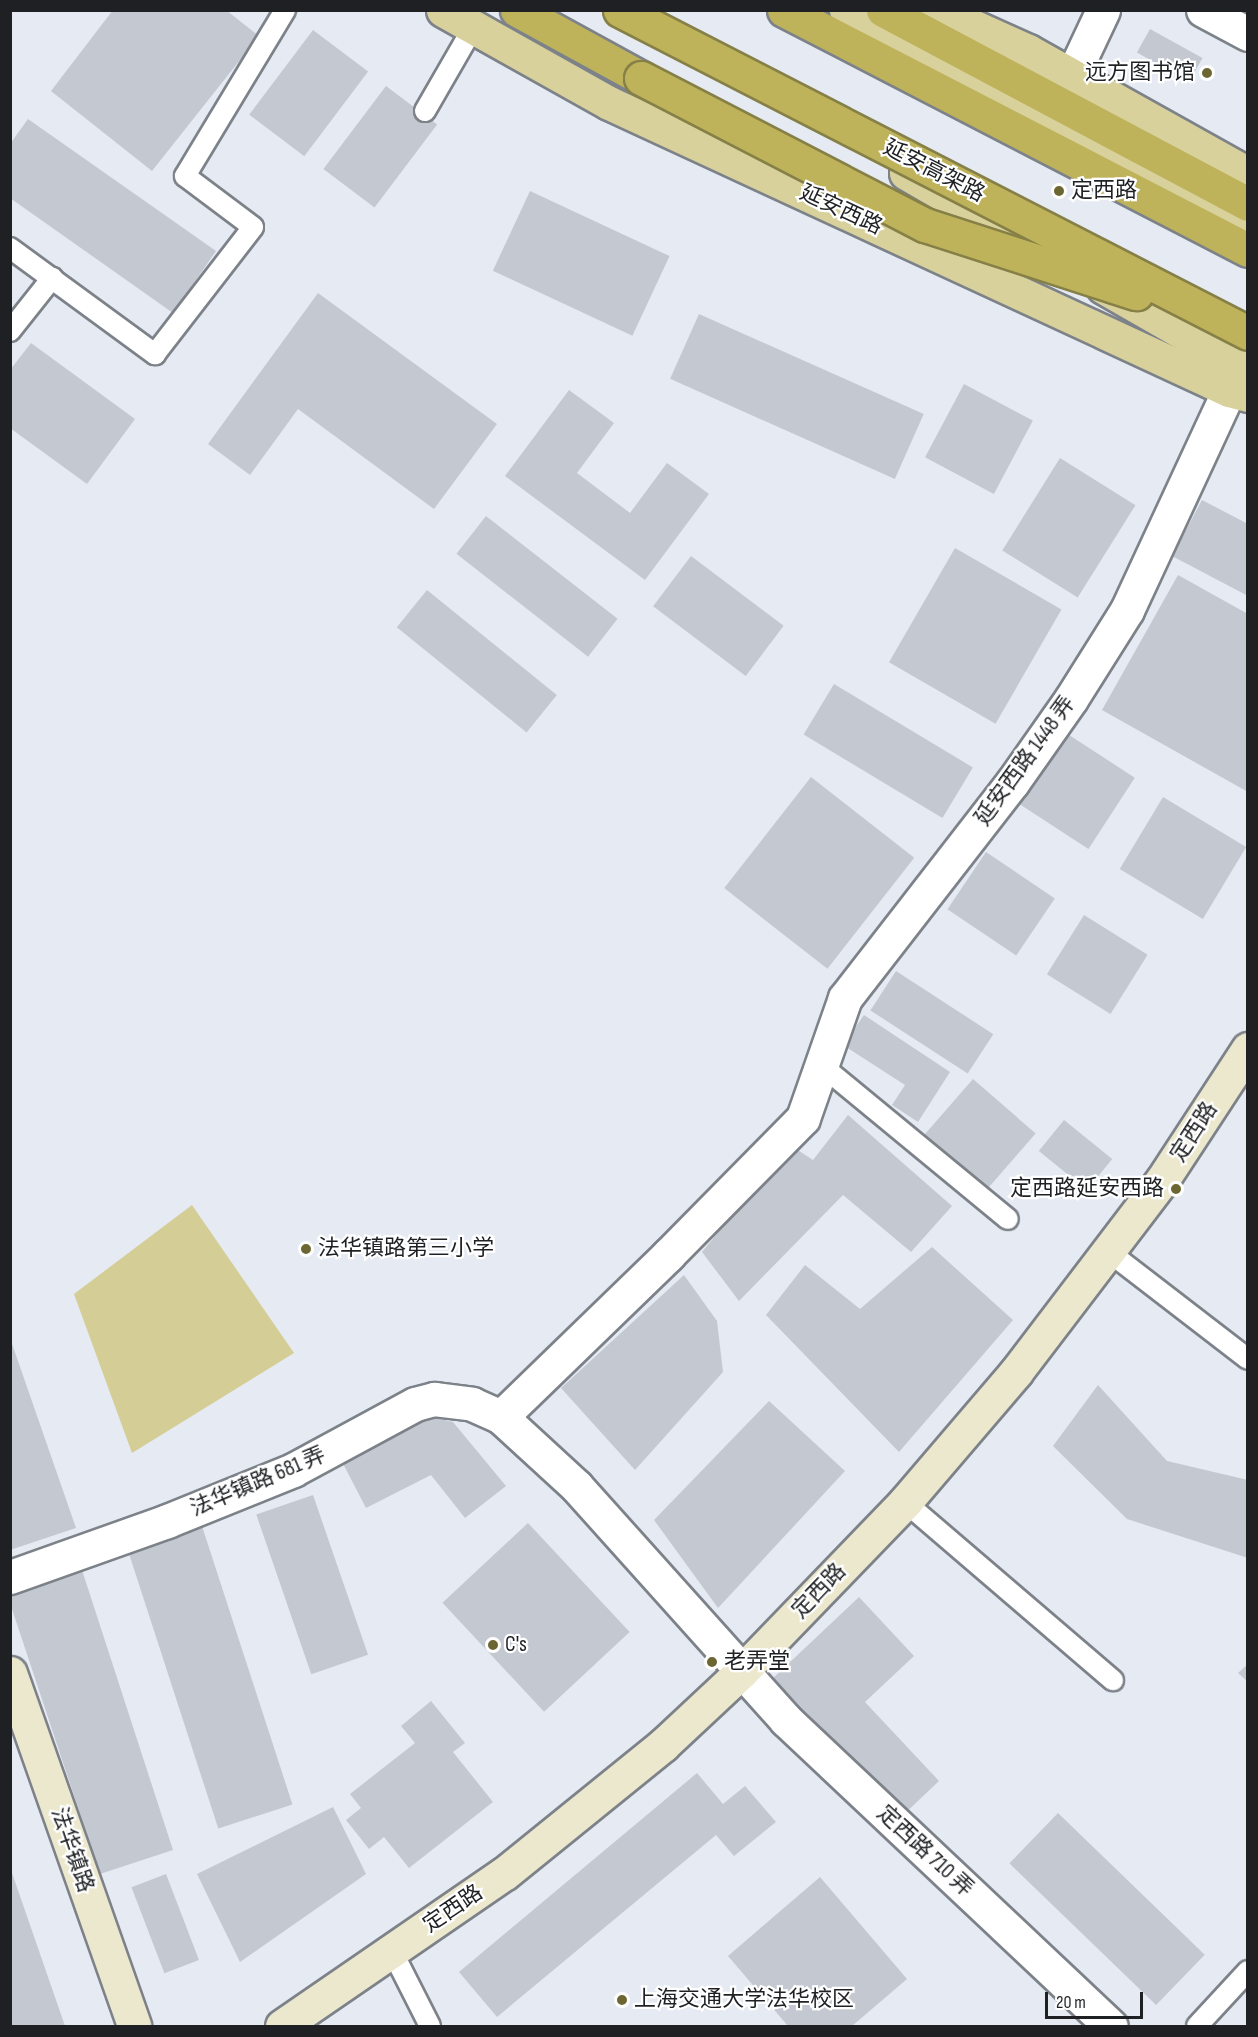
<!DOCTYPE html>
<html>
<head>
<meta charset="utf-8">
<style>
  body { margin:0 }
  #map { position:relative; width:1258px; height:2037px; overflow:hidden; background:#e5eaf3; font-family:"Sofia Sans Condensed","Noto Sans SC",sans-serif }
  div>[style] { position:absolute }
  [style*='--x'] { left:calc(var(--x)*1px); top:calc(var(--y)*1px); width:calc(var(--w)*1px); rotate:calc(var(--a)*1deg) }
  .green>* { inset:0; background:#d4ce96 }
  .building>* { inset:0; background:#c4c9d1; transform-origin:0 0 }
  .roads { filter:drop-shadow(2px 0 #7d8289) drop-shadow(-2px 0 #7d8289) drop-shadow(0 2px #7d8289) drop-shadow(0 -2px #7d8289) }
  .lane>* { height:20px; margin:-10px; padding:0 10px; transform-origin:10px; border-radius:10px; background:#fff }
  .street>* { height:33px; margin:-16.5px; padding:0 16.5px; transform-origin:16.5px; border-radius:16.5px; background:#fff }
  .secondary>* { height:33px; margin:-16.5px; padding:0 16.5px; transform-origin:16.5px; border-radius:16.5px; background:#ece8ce }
  .primary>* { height:33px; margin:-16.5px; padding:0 16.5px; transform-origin:16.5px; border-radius:16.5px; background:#d8d19c }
  .highway>* { height:33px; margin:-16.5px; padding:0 16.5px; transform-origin:16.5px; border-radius:16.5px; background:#beb35a }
  .bridges { filter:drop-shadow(2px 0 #868047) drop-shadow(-2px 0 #868047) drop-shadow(0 2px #868047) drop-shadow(0 -2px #868047) }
  .highway-bridge>* { height:33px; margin:-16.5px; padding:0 16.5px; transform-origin:16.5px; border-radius:16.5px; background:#beb35a }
  .dots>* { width:16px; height:16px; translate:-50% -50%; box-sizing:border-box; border:3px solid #fff; border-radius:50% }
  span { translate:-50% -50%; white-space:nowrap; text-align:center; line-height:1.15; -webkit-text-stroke:4.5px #fff; paint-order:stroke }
  .poi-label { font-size:22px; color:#1e2023 }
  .right { translate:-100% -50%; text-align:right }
  .left { translate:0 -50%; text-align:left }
  .street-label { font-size:22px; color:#1e2023 }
  .frame { position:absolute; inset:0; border:12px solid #1e2023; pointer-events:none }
  .scale { position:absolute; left:1045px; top:1992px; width:98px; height:27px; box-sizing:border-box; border:3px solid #1e2023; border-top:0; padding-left:8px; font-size:18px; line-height:21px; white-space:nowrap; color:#1e2023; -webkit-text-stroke:4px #fff; paint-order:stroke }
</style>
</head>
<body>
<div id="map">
  <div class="green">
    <div style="clip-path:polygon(192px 1205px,294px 1353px,132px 1453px,74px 1294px)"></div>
  </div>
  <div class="building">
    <div style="clip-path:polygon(113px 10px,226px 10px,259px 36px,152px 171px,51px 91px)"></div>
    <div style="left:1150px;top:29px;width:60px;height:27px;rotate:29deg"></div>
    <div style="left:313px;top:30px;width:69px;height:106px;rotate:37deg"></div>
    <div style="left:386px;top:86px;width:64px;height:104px;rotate:37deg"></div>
    <div style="clip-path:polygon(28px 119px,216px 251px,173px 313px,10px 198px,10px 144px)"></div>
    <div style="left:530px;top:191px;width:154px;height:88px;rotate:25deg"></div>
    <div style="clip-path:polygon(318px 293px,497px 424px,434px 509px,298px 409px,250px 475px,208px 444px)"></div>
    <div style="left:699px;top:314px;width:246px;height:71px;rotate:24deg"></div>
    <div style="clip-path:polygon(31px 343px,135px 419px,87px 484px,10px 428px,10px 370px)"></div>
    <div style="left:964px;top:384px;width:78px;height:83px;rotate:28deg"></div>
    <div style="clip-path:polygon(569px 390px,614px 423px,577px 473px,630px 513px,667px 463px,709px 494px,645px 580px,505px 476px)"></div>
    <div style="left:1060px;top:458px;width:89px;height:109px;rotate:32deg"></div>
    <div style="clip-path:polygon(1202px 500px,1248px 524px,1248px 596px,1172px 556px)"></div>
    <div style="left:486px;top:516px;width:167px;height:48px;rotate:38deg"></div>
    <div style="left:955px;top:548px;width:123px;height:132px;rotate:30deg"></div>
    <div style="left:691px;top:556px;width:116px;height:63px;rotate:37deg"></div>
    <div style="clip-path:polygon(1178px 575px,1248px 614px,1248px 792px,1102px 710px)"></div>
    <div style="left:427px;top:590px;width:167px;height:48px;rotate:39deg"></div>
    <div style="left:834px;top:684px;width:162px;height:59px;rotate:31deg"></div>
    <div style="left:1066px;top:733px;width:82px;height:85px;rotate:33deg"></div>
    <div style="left:811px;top:777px;width:131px;height:141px;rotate:38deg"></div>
    <div style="left:1163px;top:797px;width:97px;height:84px;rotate:31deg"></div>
    <div style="left:986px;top:852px;width:83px;height:69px;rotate:34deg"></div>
    <div style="left:1084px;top:915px;width:75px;height:70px;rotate:32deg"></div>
    <div style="left:896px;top:971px;width:116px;height:47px;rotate:33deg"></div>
    <div style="clip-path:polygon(864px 1015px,950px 1072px,918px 1122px,892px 1105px,905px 1085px,843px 1045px)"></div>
    <div style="left:973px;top:1079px;width:83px;height:76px;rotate:41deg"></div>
    <div style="clip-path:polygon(848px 1115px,952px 1206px,911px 1252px,843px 1195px,739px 1301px,702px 1252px,790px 1145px,813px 1160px)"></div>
    <div style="left:1064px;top:1120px;width:62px;height:40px;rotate:39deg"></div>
    <div style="clip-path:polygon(932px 1247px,1013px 1320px,899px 1452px,766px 1315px,805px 1265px,860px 1309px)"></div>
    <div style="clip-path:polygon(684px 1275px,717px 1321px,723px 1372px,635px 1470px,561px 1388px)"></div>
    <div style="clip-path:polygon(10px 1338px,76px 1528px,10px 1550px)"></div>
    <div style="clip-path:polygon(1098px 1385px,1167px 1461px,1248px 1480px,1248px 1558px,1127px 1519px,1053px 1446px)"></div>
    <div style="clip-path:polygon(769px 1401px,845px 1471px,718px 1608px,654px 1520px)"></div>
    <div style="clip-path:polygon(417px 1413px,453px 1422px,506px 1486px,465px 1518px,431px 1475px,366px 1508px,338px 1454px)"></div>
    <div style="left:313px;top:1495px;width:169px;height:60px;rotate:71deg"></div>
    <div style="left:201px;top:1523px;width:296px;height:78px;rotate:72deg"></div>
    <div style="left:528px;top:1523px;width:149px;height:117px;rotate:47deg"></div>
    <div style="clip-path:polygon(82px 1570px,173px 1850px,100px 1874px,10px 1603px,10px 1594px)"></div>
    <div style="clip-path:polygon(859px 1597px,914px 1656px,865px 1702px,939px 1781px,900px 1818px,771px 1680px)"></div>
    <div style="clip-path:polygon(1248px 1664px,1248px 1682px,1238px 1673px)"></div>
    <div style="clip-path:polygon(431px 1701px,465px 1743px,453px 1752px,493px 1802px,409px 1868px,384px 1837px,369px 1849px,346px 1820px,361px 1808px,350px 1794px,415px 1743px,401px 1726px)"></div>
    <div style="clip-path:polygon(697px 1773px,723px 1804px,745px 1786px,776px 1822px,734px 1856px,716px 1835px,497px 2017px,459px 1972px)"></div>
    <div style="clip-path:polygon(333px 1807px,366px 1874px,240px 1962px,197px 1874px)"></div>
    <div style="left:1058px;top:1813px;width:204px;height:70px;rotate:44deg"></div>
    <div style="clip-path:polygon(10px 1870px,11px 1870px,65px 2026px,10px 2026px)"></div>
    <div style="left:166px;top:1874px;width:92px;height:37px;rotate:69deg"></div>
    <div style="clip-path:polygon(820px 1877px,907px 1979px,852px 2026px,788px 2026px,728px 1956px)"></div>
  </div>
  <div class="roads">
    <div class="lane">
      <div style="--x:425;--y:111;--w:96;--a:-60"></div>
      <div style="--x:10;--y:248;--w:180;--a:36.2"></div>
      <div style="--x:155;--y:354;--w:160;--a:-52.3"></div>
      <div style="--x:253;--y:227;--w:85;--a:-143.1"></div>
      <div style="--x:185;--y:176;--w:194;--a:-58.9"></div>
      <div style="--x:10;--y:331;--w:68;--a:-51.6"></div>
      <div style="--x:821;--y:1065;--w:242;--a:39.5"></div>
      <div style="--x:1109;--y:1252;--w:175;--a:37.6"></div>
      <div style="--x:905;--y:1502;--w:274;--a:40.6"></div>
      <div style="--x:392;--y:1951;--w:84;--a:63.1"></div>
      <div style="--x:1197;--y:2026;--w:75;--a:-47.2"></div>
    </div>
    <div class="street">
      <div style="--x:1203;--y:10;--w:51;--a:28.1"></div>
      <div style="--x:1072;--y:76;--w:73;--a:-64.8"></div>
      <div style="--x:501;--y:1417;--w:233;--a:-44.1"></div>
      <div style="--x:668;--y:1255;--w:192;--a:-45.4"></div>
      <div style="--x:803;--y:1118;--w:127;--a:-70.7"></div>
      <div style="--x:845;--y:998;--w:272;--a:-52.2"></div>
      <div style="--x:1012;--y:783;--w:103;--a:-54.9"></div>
      <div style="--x:1071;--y:699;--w:105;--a:-57.8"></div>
      <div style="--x:1127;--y:610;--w:242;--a:-65.1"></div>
      <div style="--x:10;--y:1577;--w:167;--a:-19.6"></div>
      <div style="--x:167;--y:1521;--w:136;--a:-22"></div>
      <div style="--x:293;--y:1470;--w:139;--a:-28.4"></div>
      <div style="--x:415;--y:1404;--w:20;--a:-15"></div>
      <div style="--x:434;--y:1399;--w:38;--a:7"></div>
      <div style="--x:472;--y:1404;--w:32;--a:24"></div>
      <div style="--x:501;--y:1417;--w:103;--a:42.6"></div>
      <div style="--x:577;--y:1487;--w:313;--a:48.1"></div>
      <div style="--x:786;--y:1720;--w:446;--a:43.3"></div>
    </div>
    <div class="secondary">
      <div style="--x:10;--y:1673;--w:374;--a:70.6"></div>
      <div style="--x:282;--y:2026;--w:270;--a:-34.5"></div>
      <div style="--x:505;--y:1873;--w:203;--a:-39"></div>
      <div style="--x:663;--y:1745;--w:108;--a:-43.1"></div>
      <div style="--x:742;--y:1671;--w:235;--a:-46"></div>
      <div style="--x:905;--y:1502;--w:171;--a:-49.5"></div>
      <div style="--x:1016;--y:1372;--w:239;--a:-52.7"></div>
      <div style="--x:1161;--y:1182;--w:159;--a:-56.8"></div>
    </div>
    <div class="primary">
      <div style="--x:443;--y:10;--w:190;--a:29.3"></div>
      <div style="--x:609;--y:103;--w:683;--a:24.84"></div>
      <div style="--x:1229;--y:390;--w:20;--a:15"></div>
      <div style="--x:846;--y:10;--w:457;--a:28.5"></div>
      <div style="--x:937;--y:10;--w:100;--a:24.3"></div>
      <div style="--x:1028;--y:51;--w:252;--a:29.2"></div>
      <div style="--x:906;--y:173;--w:173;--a:30.1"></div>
      <div style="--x:1103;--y:287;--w:167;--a:29.8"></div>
    </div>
    <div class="highway">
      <div style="--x:517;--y:10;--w:141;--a:28.7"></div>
      <div style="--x:784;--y:10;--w:522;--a:27.35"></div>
      <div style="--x:883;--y:10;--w:413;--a:28"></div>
    </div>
  </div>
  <div class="bridges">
    <div class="highway-bridge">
      <div style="--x:620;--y:10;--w:706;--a:27.22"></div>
      <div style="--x:641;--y:78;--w:320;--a:27.4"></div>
      <div style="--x:925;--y:225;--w:222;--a:17.9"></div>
    </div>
  </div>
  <div class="dots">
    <div style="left:1207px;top:73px;background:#6c6632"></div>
    <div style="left:1059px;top:191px;background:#6c6632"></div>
    <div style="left:1176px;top:1189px;background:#6c6632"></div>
    <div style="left:306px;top:1249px;background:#6c6632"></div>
    <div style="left:493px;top:1645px;background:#6c6632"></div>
    <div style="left:712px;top:1662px;background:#6c6632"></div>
    <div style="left:622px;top:2000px;background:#6c6632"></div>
  </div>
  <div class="poi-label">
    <span class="right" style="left:1195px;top:73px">远方图书馆</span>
    <span class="left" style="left:1071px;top:191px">定西路</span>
    <span class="right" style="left:1164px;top:1189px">定西路延安西路</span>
    <span class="left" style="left:318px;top:1249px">法华镇路第三小学</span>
    <span class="left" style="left:505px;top:1645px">C's</span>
    <span class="left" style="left:724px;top:1662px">老弄堂</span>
    <span class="left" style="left:634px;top:2000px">上海交通大学法华校区</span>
  </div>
  <div class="street-label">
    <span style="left:934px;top:171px;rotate:27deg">延安高架路</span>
    <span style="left:841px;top:210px;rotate:25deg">延安西路</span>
    <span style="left:1025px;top:761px;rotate:-54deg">延安西路 1448 弄</span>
    <span style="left:1194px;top:1132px;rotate:-57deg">定西路</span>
    <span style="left:258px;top:1482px;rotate:-23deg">法华镇路 681 弄</span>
    <span style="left:819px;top:1591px;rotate:-46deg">定西路</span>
    <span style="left:72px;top:1850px;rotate:71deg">法华镇路</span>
    <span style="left:925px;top:1851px;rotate:43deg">定西路 710 弄</span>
    <span style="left:453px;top:1909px;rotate:-34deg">定西路</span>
  </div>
  <div class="frame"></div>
  <div class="scale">20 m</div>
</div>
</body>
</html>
